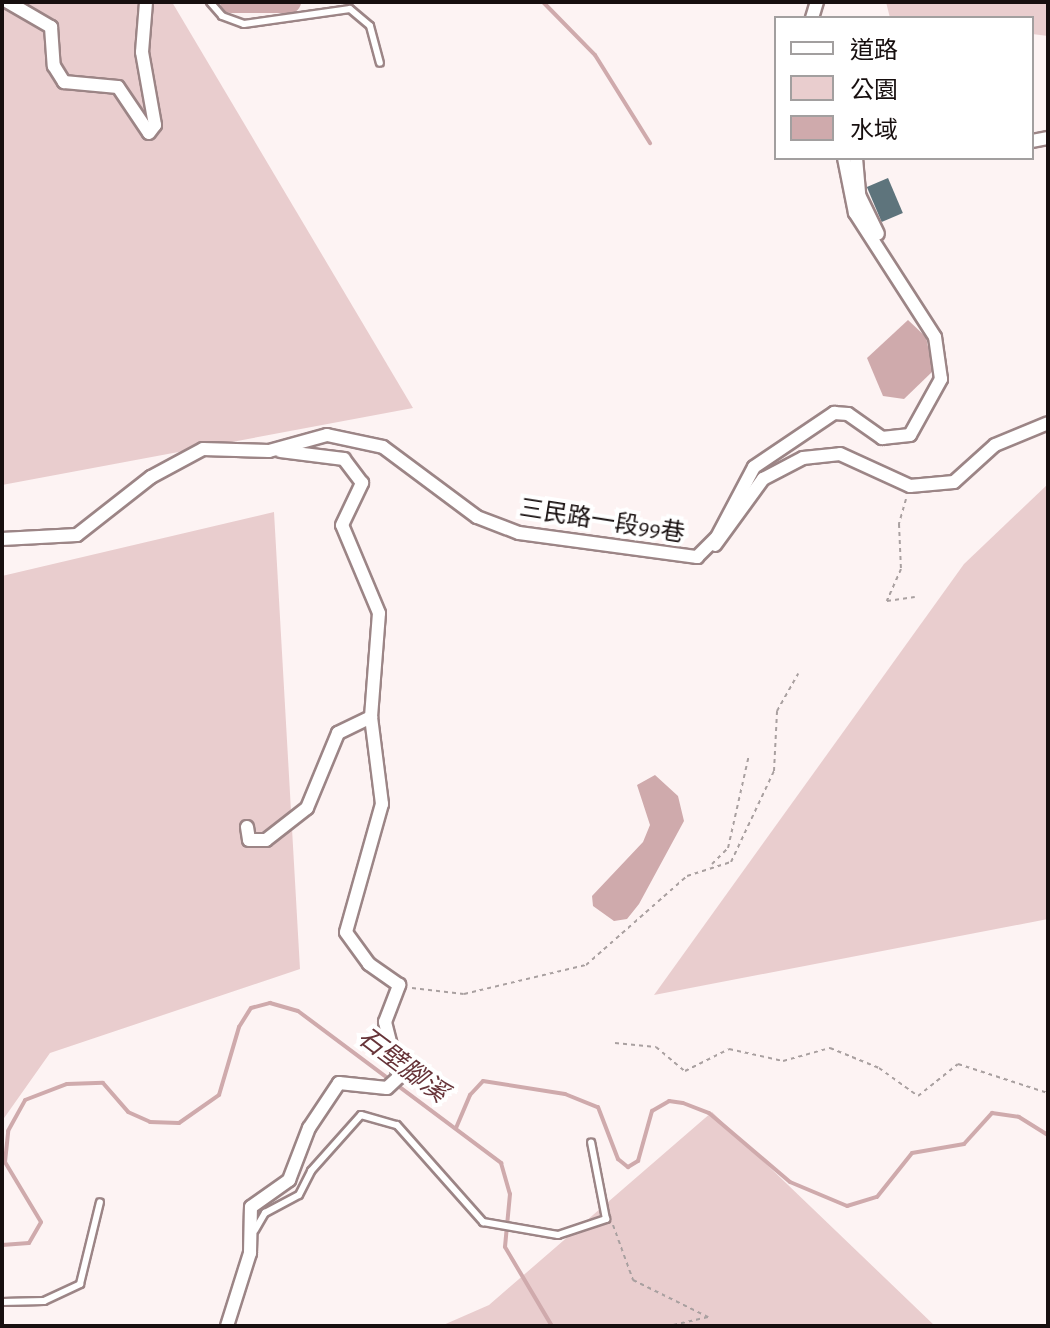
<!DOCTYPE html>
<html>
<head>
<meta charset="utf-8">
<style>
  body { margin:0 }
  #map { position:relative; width:1050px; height:1328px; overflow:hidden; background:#fdf3f3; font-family:"Alegreya Sans","Noto Sans TC",sans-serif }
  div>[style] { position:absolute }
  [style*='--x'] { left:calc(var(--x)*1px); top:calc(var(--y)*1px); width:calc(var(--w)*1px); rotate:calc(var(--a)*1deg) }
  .green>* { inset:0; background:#e9cdce }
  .water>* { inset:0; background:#cfaaac }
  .stream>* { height:4px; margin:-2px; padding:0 2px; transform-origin:2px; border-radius:2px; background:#cfaaac }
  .river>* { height:22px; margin:-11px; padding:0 11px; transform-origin:11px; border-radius:11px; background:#cfaaac }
  .building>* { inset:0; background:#5e747c; transform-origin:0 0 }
  .path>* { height:2px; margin-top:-1px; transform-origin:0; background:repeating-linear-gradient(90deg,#a9a0a0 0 4px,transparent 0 8px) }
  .roads { filter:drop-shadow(2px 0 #9c8586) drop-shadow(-2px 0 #9c8586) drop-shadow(0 2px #9c8586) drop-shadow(0 -2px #9c8586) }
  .lane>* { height:6px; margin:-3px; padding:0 3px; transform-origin:3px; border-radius:3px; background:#fff }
  .street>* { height:12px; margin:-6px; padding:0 6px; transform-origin:6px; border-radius:6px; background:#fff }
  span { translate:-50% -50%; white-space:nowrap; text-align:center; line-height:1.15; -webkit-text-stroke:8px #fff; paint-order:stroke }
  .street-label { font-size:24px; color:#170f0f }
  .water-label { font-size:26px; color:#673439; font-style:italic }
  .frame { position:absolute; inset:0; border:4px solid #170f0f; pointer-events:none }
  .legend { position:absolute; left:774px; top:16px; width:260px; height:144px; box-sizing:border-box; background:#fff; border:2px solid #a29f9f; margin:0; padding:10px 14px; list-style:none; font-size:24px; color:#170f0f }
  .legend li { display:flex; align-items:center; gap:16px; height:40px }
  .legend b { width:40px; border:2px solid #a29f9f }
</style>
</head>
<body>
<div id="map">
  <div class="green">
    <div style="clip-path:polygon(2px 2px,172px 2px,413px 408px,2px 485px)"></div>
    <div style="clip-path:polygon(886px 2px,1048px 2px,1048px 36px,1032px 34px,1032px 18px,890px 18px)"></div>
    <div style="clip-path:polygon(1048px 484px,1048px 919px,654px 995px,964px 564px)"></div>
    <div style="clip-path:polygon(274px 512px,300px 969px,50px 1053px,2px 1121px,2px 576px)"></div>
    <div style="clip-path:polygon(712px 1112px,935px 1326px,441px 1326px,489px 1305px)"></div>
  </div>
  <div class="water">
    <div style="clip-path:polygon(908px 320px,926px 337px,933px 371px,904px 399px,883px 396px,867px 358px)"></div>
    <div style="clip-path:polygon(655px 775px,678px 796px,684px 821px,639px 904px,627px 919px,614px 921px,593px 906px,592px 896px,643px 842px,650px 825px,637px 785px)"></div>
  </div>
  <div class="stream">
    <div style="--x:543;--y:2;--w:74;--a:45.5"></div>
    <div style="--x:595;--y:55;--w:104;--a:58"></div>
    <div style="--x:456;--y:1128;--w:36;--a:-67"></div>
    <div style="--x:470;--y:1095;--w:19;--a:-47"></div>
    <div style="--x:483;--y:1081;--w:83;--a:9"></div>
    <div style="--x:565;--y:1094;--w:35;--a:22"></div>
    <div style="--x:598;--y:1107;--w:56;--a:69"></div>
    <div style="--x:618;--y:1159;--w:13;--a:39"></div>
    <div style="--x:628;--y:1167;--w:12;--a:-31"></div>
    <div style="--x:638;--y:1161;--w:52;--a:-74.4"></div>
    <div style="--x:652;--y:1111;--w:20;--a:-30"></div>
    <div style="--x:669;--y:1101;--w:14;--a:8"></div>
    <div style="--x:683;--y:1103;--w:28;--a:21"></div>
    <div style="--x:709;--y:1113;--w:106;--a:40.4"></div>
    <div style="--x:790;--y:1182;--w:62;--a:22.8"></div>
    <div style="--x:847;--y:1206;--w:31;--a:-17"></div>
    <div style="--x:877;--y:1197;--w:56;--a:-51.5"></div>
    <div style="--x:912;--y:1153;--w:53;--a:-9.8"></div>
    <div style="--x:964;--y:1144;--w:42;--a:-47.9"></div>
    <div style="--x:992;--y:1113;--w:27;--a:8"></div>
    <div style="--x:1019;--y:1117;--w:34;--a:32"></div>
    <div style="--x:2;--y:1245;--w:27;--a:-4"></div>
    <div style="--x:29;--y:1243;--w:24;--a:-60"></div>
    <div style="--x:41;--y:1222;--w:70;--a:-121"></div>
    <div style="--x:5;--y:1162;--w:31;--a:-84"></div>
    <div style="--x:8;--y:1131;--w:35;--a:-61"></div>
    <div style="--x:25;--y:1100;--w:45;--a:-20.9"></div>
    <div style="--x:67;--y:1084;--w:36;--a:-2"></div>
    <div style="--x:103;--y:1083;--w:38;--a:49"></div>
    <div style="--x:128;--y:1112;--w:24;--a:24"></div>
    <div style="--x:150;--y:1122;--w:29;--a:2"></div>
    <div style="--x:179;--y:1123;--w:49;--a:-35"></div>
    <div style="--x:219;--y:1095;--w:71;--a:-73.6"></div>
    <div style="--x:239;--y:1027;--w:22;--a:-58"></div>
    <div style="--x:251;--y:1008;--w:20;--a:-15"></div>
    <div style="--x:270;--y:1003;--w:29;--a:16"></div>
    <div style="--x:298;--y:1011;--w:254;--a:36.8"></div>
    <div style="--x:501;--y:1163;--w:32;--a:74"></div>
    <div style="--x:510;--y:1194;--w:53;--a:95.4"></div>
    <div style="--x:505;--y:1247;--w:92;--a:59.3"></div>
  </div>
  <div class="river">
    <div style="--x:231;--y:2;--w:59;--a:0"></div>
  </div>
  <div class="building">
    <div style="left:888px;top:178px;width:38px;height:23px;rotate:67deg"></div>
  </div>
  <div class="path">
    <div style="--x:906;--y:499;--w:26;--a:106"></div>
    <div style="--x:899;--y:524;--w:45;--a:87.5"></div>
    <div style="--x:901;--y:569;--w:35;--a:114"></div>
    <div style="--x:887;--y:601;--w:28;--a:-8"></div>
    <div style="--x:712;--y:864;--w:23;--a:-45"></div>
    <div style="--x:728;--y:848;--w:95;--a:-77.3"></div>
    <div style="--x:412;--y:988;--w:52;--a:6.6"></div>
    <div style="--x:464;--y:994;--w:125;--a:-13.4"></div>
    <div style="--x:586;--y:965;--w:135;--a:-41.4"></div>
    <div style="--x:687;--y:876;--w:46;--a:-17.7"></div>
    <div style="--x:731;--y:862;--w:101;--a:-64.7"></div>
    <div style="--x:774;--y:771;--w:60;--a:-87.1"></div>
    <div style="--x:777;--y:711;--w:43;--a:-60.4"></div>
    <div style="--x:615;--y:1043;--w:41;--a:5.6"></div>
    <div style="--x:656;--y:1047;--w:38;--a:40"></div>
    <div style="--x:685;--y:1071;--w:49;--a:-26.6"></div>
    <div style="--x:729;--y:1049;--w:55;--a:12.5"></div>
    <div style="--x:783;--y:1061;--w:49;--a:-15.5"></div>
    <div style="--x:830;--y:1048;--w:53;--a:22.2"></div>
    <div style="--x:879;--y:1068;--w:48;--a:35.7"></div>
    <div style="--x:918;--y:1096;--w:51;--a:-38.7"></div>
    <div style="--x:958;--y:1064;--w:95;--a:17.9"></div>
    <div style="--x:613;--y:1225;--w:59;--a:70"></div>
    <div style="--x:633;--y:1280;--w:84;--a:26.3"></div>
    <div style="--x:708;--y:1317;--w:39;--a:167"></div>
  </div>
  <div class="roads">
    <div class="lane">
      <div style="--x:210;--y:2;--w:18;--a:49"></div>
      <div style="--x:222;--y:16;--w:23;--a:20"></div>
      <div style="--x:244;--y:24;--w:107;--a:-8.1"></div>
      <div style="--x:350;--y:9;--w:26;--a:40"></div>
      <div style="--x:370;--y:26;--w:38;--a:75"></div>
      <div style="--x:255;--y:1230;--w:20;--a:-60"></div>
      <div style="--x:265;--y:1213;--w:38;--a:-28"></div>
      <div style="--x:299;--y:1195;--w:27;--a:-63"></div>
      <div style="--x:311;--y:1171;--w:75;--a:-48.2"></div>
      <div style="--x:361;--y:1115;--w:37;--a:16"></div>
      <div style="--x:397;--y:1125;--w:130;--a:48.4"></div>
      <div style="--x:483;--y:1222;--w:76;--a:9.8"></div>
      <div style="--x:558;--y:1235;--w:51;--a:-18.4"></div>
      <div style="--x:606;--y:1219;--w:78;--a:-101"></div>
      <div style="--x:2;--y:1302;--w:42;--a:-1.4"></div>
      <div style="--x:44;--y:1301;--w:40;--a:-25"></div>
      <div style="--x:80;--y:1284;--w:84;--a:-76.3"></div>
    </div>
    <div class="street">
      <div style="--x:8;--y:2;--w:50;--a:30.2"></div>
      <div style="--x:51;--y:27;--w:39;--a:86"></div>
      <div style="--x:54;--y:66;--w:19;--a:58"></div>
      <div style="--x:64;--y:82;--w:54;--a:5.3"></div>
      <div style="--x:118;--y:87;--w:55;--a:56"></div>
      <div style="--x:149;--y:133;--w:10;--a:-53"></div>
      <div style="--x:155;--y:125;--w:74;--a:-100.1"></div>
      <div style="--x:142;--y:52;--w:50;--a:-85.4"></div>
      <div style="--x:812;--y:18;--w:17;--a:-73"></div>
      <div style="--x:1032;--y:141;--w:16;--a:-11"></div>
      <div style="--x:856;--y:158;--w:37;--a:85"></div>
      <div style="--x:859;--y:195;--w:43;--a:64"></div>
      <div style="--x:2;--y:539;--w:75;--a:-3.1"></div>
      <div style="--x:77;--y:535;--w:94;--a:-38.1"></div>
      <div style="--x:151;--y:477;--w:59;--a:-28.3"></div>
      <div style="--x:203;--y:449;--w:66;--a:1.7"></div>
      <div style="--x:269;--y:451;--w:60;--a:-15.4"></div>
      <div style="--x:327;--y:435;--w:57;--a:12.1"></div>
      <div style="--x:383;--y:447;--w:117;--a:36.7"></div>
      <div style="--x:477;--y:517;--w:45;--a:20.9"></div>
      <div style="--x:519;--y:533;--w:180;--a:7.7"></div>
      <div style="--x:697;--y:557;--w:28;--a:-45"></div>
      <div style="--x:717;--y:537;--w:79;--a:-62.1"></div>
      <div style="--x:754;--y:467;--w:97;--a:-34"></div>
      <div style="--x:834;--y:413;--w:14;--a:4"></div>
      <div style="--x:848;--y:414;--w:42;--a:35.2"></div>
      <div style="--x:882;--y:438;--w:28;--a:-6"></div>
      <div style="--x:910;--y:435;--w:64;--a:-61"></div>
      <div style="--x:941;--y:379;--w:42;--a:-98.1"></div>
      <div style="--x:935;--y:337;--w:148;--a:-122.8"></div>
      <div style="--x:855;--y:213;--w:56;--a:-101.3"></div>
      <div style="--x:715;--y:545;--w:82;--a:-54"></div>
      <div style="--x:763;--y:479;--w:45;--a:-27.7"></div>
      <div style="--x:803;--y:458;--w:37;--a:-6"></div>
      <div style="--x:840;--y:454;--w:77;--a:24.6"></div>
      <div style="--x:910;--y:486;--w:44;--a:-5.2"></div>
      <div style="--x:954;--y:482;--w:55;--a:-42.1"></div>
      <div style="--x:995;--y:445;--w:57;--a:-22.5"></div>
      <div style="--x:247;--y:827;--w:13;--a:81"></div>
      <div style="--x:249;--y:840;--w:17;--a:0"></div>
      <div style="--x:266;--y:840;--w:52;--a:-38"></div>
      <div style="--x:307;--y:808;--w:81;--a:-67.5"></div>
      <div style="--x:338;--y:733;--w:37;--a:-26"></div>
      <div style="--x:227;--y:1326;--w:77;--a:-72.5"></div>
      <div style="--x:250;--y:1253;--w:46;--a:-88.8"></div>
      <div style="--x:251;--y:1207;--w:47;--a:-35.4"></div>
      <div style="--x:289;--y:1180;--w:56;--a:-69"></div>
      <div style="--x:309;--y:1128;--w:54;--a:-56.3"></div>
      <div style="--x:339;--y:1083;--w:48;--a:5.9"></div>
      <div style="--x:387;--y:1088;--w:16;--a:-43"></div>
      <div style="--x:399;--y:1077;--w:57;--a:-104.3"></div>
      <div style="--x:385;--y:1022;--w:40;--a:-69"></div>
      <div style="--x:399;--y:985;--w:37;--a:-145"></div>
      <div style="--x:369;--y:964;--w:39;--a:-126"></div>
      <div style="--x:346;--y:932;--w:133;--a:-74.3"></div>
      <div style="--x:382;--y:804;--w:88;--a:-97.2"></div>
      <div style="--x:371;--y:717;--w:104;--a:-85.6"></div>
      <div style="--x:379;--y:613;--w:95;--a:-112.8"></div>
      <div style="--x:342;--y:525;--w:47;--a:-64.5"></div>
      <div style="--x:362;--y:483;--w:30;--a:-127"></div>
      <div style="--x:344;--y:459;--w:64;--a:-172.9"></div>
    </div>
  </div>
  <div class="street-label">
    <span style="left:602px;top:522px;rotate:9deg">三民路一段99巷</span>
  </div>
  <div class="water-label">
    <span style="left:402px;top:1066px;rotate:37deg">石壁腳溪</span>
  </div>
  <div class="frame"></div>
  <ul class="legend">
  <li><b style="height:10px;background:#fff"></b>道路</li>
  <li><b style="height:22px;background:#e9cdce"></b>公園</li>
  <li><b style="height:22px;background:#cfaaac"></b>水域</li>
  </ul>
</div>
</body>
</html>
